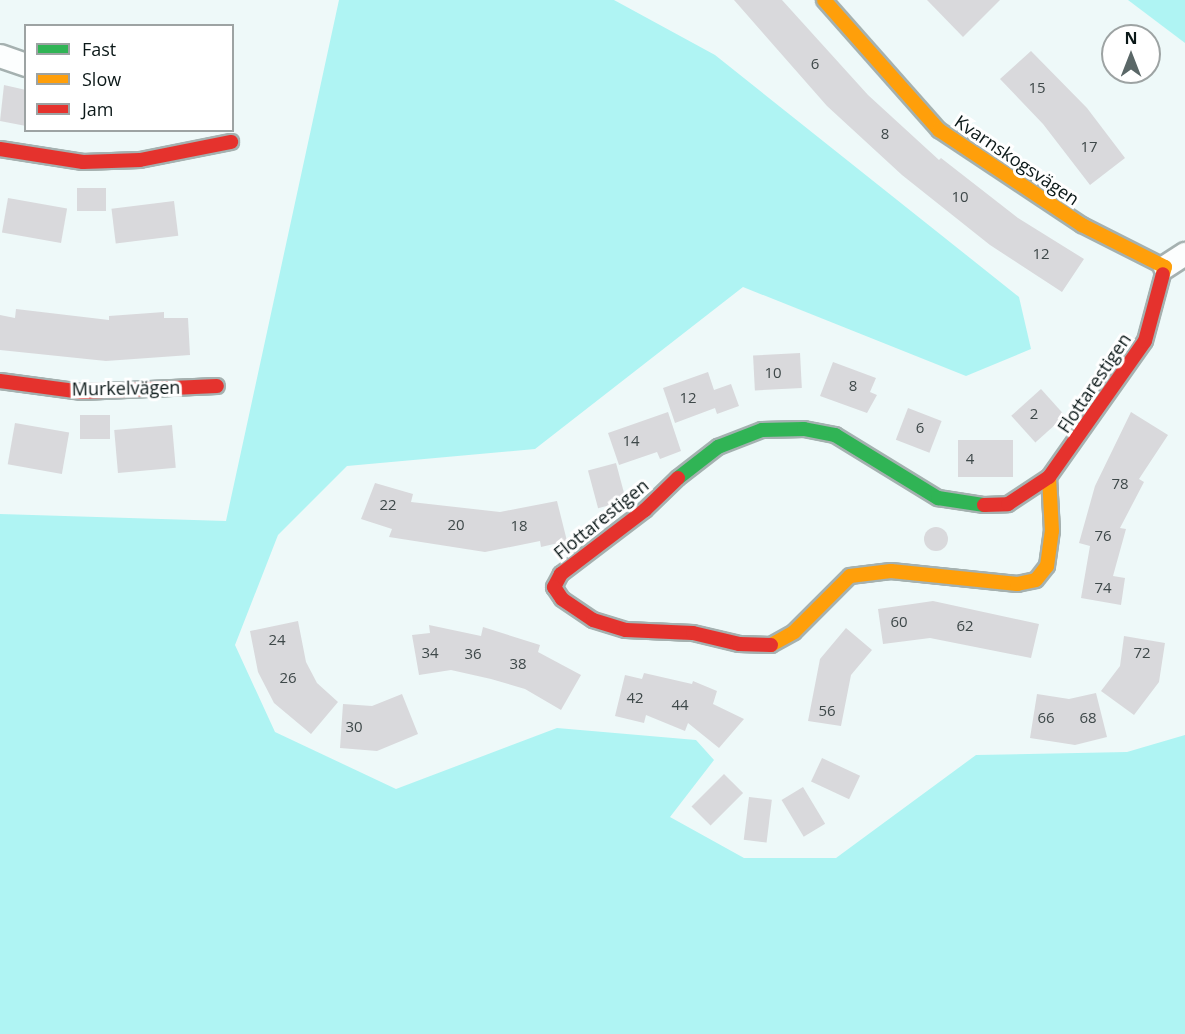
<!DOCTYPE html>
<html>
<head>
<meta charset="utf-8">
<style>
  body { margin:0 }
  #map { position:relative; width:1185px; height:1034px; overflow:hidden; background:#eef9f9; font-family:"Open Sans",sans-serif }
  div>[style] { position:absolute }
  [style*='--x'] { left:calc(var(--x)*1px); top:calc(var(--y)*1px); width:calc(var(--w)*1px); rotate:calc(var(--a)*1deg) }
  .green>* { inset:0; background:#aff4f3 }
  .building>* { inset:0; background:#d9d9dc; transform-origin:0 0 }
  .round { border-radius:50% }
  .roads { filter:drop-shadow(2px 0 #a5b1b0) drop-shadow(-2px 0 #a5b1b0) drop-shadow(0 2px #a5b1b0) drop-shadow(0 -2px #a5b1b0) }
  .street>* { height:22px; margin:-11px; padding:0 11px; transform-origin:11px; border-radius:11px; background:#fcfefe }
  .fast>* { height:14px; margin:-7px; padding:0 7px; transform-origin:7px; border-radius:7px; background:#30b455 }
  .slow>* { height:14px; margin:-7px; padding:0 7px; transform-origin:7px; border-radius:7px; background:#ff9f0a }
  .jam>* { height:14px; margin:-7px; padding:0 7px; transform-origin:7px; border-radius:7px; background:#e5322d }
  span { translate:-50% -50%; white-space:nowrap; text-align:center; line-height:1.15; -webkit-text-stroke:6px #fff; paint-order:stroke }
  .number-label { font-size:15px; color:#3e4849 }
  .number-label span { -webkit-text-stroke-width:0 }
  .street-label { font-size:18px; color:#0b1818 }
  .legend { position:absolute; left:24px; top:24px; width:210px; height:108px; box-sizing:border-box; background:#fff; border:2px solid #9da3a3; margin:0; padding:8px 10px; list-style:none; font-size:18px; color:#0b1818 }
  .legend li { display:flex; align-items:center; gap:12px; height:30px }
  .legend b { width:30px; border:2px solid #9da3a3 }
  .north { position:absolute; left:1101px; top:24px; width:60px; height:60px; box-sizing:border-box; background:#fff; border:2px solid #9da3a3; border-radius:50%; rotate:0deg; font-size:16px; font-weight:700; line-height:24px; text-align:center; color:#0b1818 }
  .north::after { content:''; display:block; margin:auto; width:21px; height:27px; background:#5a6767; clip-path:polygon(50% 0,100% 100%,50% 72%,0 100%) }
</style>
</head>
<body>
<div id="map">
  <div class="green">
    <div style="clip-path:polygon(339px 0,614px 0,715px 55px,1019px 297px,1031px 349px,966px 376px,743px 287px,535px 449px,347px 466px,278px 535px,235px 645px,275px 732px,396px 789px,557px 728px,696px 740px,714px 760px,670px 817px,744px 858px,836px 858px,976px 755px,1127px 752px,1185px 735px,1185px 1034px,0 1034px,0 514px,226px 521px)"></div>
    <div style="clip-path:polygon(1129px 0,1185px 0,1185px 43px,1128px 0)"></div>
  </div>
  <div class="building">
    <div style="clip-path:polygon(734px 0,782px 0,868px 95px,939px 160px,941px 158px,1018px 218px,1084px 259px,1062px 292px,990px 245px,902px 175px,827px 106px)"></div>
    <div style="clip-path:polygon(927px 0,1000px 0,963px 37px)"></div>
    <div style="clip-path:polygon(1031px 51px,1087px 108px,1125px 158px,1090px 185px,1043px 124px,1000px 79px)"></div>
    <div style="clip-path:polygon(4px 85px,26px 90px,26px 126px,0 121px)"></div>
    <div style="left:77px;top:188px;width:29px;height:23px"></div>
    <div style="left:8px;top:198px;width:60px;height:35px;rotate:10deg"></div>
    <div style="left:174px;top:201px;width:35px;height:63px;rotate:83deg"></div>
    <div style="clip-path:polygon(16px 309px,109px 320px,109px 316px,164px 312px,164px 318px,188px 318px,190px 355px,106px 361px,0 350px,0 315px,15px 318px)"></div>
    <div style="left:800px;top:353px;width:35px;height:47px;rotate:87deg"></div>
    <div style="clip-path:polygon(833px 362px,876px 378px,870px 392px,877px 395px,867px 413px,820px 396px)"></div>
    <div style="clip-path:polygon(708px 372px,714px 390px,731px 384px,739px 406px,717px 414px,715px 408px,675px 423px,663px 388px)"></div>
    <div style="left:1041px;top:389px;width:36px;height:40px;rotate:48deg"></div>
    <div style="left:908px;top:408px;width:36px;height:34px;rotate:21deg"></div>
    <div style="clip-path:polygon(668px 412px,681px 451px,660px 459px,657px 452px,619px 465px,608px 433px)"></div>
    <div style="clip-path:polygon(1131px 412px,1168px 435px,1139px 479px,1144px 482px,1120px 528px,1126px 529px,1113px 576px,1125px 578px,1121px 605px,1081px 598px,1090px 546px,1079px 543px,1095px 486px)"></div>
    <div style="left:80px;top:415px;width:30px;height:24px"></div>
    <div style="left:15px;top:423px;width:55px;height:42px;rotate:10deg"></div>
    <div style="left:172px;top:425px;width:43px;height:58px;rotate:85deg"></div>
    <div style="left:1013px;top:440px;width:37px;height:55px;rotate:90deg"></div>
    <div style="left:616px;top:463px;width:39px;height:29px;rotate:75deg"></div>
    <div style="clip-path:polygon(375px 483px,413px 494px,411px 502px,500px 512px,557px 501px,567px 541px,541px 547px,540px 541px,485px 552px,389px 537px,392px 529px,361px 519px)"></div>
    <div class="round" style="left:924px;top:527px;width:24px;height:24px"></div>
    <div style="clip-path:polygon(933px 601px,1039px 624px,1031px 658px,930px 638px,883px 644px,878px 609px)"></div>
    <div style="clip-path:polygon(298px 621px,306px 662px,317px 683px,338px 702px,311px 734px,274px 703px,258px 672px,250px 631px)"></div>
    <div style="clip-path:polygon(429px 625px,481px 636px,483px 627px,540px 645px,538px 652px,581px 675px,561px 710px,525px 689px,491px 679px,451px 670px,419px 675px,412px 635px,430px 633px)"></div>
    <div style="clip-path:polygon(846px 628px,872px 650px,851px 675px,841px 726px,808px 721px,820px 659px)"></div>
    <div style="clip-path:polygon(1124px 636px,1165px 643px,1159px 682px,1134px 715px,1101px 691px,1120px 666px)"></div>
    <div style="clip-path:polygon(644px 673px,692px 684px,693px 681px,717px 691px,713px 704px,744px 719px,719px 748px,688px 723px,685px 731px,646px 715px,644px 723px,615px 716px,625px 675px,642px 679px)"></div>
    <div style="clip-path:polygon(1096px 693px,1107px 737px,1075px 745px,1030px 738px,1037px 694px,1069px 699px)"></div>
    <div style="clip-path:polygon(402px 694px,418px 734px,377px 751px,340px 748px,343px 704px,372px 706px)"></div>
    <div style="left:822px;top:758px;width:42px;height:26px;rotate:25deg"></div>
    <div style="left:724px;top:774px;width:27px;height:46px;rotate:45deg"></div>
    <div style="left:803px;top:787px;width:43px;height:25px;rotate:59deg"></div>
    <div style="left:749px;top:797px;width:23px;height:43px;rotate:7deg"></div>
  </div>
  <div class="roads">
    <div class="street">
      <div style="--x:0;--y:56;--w:28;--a:19"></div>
      <div style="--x:1165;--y:267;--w:24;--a:-33"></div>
    </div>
    <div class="fast">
      <div style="--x:678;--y:478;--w:51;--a:-37.8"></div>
      <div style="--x:718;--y:447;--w:47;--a:-21.1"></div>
      <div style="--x:762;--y:430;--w:42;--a:-1.4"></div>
      <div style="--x:804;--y:429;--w:32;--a:11"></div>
      <div style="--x:835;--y:435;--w:121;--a:31.5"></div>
      <div style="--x:938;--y:498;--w:47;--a:8.7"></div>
    </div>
    <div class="slow">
      <div style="--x:824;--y:0;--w:174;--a:48.5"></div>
      <div style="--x:939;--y:130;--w:172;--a:33.6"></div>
      <div style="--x:1082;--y:225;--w:93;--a:26.8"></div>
      <div style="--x:1165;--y:267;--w:7;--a:106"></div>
      <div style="--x:771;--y:645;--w:26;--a:-29"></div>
      <div style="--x:794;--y:632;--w:79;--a:-45"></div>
      <div style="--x:850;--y:576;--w:41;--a:-7"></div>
      <div style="--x:891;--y:571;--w:127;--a:5.9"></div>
      <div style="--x:1017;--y:584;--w:19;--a:-12"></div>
      <div style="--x:1036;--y:580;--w:18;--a:-52"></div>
      <div style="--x:1047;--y:566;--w:35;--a:-82"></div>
      <div style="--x:1052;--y:531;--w:54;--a:-93.2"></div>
    </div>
    <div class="jam">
      <div style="--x:0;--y:149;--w:84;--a:8.9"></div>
      <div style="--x:83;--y:162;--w:57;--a:-2"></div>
      <div style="--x:140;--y:160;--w:93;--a:-11.2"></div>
      <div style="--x:0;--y:381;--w:83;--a:7.6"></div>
      <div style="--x:82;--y:392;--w:135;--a:-2.5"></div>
      <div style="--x:678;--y:478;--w:46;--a:135.9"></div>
      <div style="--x:645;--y:510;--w:106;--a:142.7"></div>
      <div style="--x:561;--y:574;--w:15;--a:118"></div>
      <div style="--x:554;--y:587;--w:14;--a:56"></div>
      <div style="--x:562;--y:599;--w:37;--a:34"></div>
      <div style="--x:593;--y:620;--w:34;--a:17"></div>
      <div style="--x:626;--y:630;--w:67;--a:2.6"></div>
      <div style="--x:693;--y:633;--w:47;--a:13.4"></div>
      <div style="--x:739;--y:644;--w:32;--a:2"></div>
      <div style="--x:984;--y:505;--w:24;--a:-2"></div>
      <div style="--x:1008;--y:504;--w:49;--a:-33.4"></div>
      <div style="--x:1049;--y:477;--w:166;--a:-54.8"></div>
      <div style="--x:1145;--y:341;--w:69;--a:-75"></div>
    </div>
  </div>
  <div class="number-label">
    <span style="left:815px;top:64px">6</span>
    <span style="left:1037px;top:88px">15</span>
    <span style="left:885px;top:134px">8</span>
    <span style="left:1089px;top:147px">17</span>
    <span style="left:960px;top:197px">10</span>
    <span style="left:1041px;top:254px">12</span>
    <span style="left:773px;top:373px">10</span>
    <span style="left:853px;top:386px">8</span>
    <span style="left:688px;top:398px">12</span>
    <span style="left:1034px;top:414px">2</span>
    <span style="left:920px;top:428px">6</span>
    <span style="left:631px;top:441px">14</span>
    <span style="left:970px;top:459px">4</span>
    <span style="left:1120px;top:484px">78</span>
    <span style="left:388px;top:505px">22</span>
    <span style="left:456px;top:525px">20</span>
    <span style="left:519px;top:526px">18</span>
    <span style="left:1103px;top:536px">76</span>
    <span style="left:1103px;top:588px">74</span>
    <span style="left:899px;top:622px">60</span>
    <span style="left:965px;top:626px">62</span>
    <span style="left:277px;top:640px">24</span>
    <span style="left:430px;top:653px">34</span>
    <span style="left:1142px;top:653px">72</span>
    <span style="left:473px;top:654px">36</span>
    <span style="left:518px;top:664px">38</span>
    <span style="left:288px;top:678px">26</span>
    <span style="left:635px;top:698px">42</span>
    <span style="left:680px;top:705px">44</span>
    <span style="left:827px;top:711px">56</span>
    <span style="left:1046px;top:718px">66</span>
    <span style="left:1088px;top:718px">68</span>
    <span style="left:354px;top:727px">30</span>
  </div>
  <div class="street-label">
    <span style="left:1017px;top:160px;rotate:34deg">Kvarnskogsvägen</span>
    <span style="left:1094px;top:383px;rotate:-56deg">Flottarestigen</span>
    <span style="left:126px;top:388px;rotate:-1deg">Murkelvägen</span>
    <span style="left:601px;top:519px;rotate:-39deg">Flottarestigen</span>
  </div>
  <ul class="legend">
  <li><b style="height:8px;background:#30b455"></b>Fast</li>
  <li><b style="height:8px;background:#ff9f0a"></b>Slow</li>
  <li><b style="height:8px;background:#e5322d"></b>Jam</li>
  </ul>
  <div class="north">N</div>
</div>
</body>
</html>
